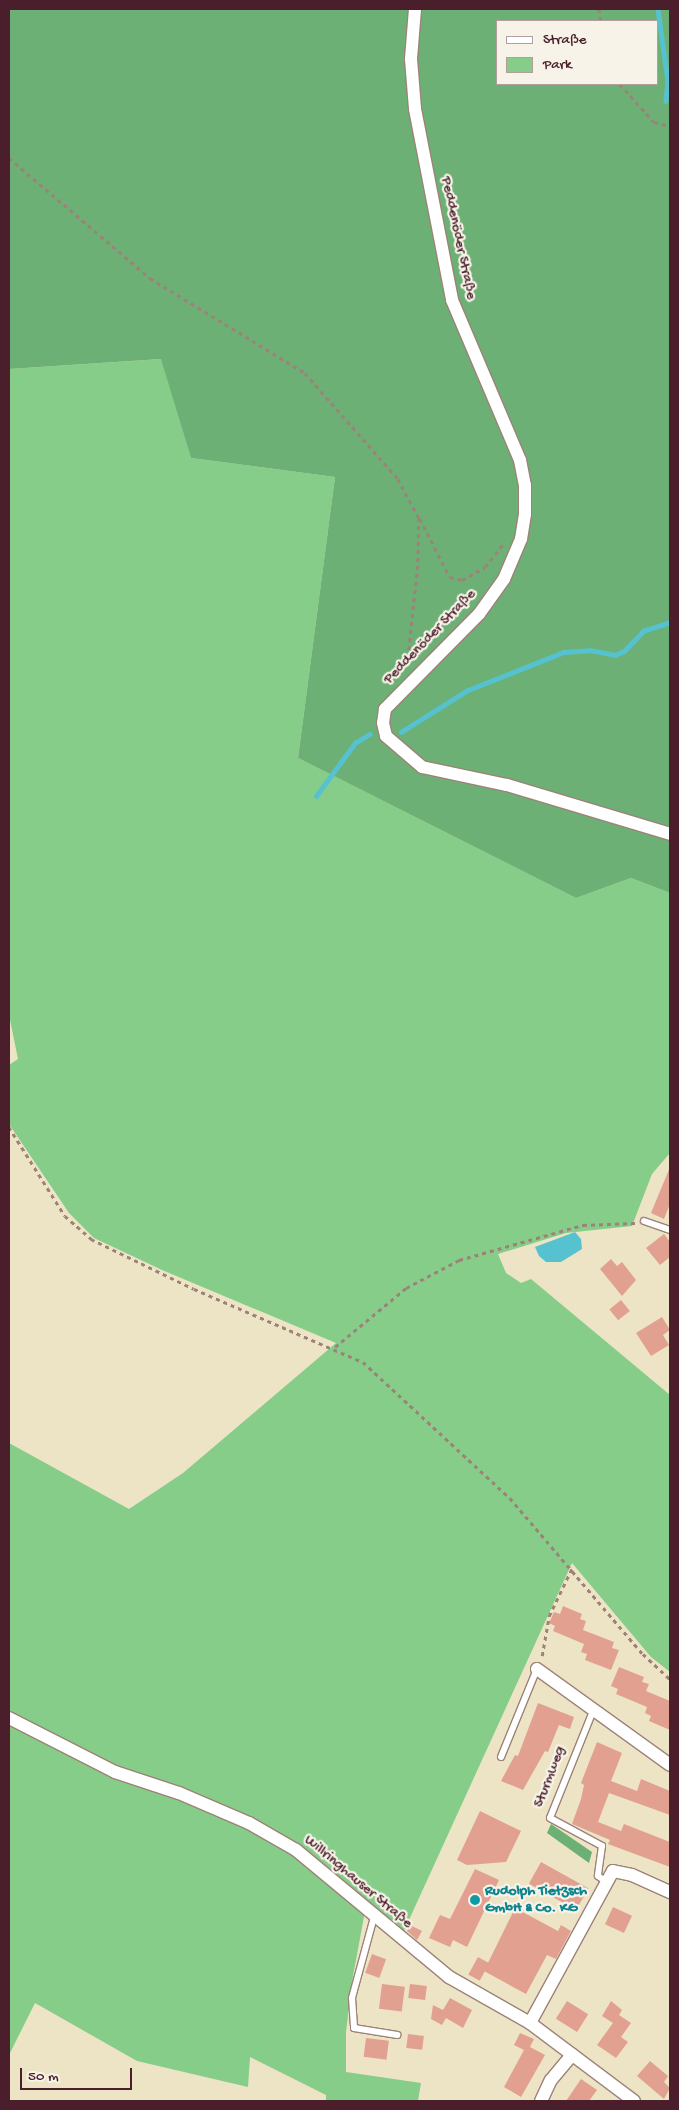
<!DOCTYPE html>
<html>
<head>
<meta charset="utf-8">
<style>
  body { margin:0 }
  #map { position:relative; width:679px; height:2110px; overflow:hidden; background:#ede4c6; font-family:"Gochi Hand",sans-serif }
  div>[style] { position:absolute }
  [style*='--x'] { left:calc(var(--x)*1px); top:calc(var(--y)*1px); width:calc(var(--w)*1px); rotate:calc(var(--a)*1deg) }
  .green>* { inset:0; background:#85cd89 }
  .forest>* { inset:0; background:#6cb075 }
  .water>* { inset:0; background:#56c2cf }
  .stream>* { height:4.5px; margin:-2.25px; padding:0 2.25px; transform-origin:2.25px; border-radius:2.25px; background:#56c2cf }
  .building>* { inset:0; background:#e2a091; transform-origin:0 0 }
  .path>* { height:2.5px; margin-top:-1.25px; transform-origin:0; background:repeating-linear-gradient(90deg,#9c8278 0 4px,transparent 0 8px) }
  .roads { filter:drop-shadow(1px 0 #9c8278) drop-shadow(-1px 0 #9c8278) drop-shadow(0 1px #9c8278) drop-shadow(0 -1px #9c8278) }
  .service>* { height:6px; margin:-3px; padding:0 3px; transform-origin:3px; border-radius:3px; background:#fff }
  .minor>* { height:12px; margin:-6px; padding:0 6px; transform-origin:6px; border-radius:6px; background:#fff }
  .dots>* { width:14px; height:14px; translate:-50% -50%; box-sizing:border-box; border:2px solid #f7f3e8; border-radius:50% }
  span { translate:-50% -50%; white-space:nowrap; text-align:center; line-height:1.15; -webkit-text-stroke:4.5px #f7f3e8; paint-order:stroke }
  .street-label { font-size:15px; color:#4a1f2b }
  .culture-label { font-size:15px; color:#0d838f; font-weight:700 }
  .left { translate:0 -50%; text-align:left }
  .frame { position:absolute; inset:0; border:10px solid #4a1f2b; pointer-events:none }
  .legend { position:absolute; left:496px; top:20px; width:162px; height:65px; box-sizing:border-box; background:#f7f3e8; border:1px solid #b29e9c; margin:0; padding:6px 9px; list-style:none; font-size:15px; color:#4a1f2b }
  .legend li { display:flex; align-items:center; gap:10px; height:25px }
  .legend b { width:25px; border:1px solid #b29e9c }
  .scale { position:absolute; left:20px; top:2068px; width:112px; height:22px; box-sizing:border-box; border:2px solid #4a1f2b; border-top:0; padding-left:6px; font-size:15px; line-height:18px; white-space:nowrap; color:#4a1f2b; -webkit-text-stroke:4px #f7f3e8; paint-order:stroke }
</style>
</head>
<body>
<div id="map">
  <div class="green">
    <div style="clip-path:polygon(162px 359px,191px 458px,335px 477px,298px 758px,576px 898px,631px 878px,670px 893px,670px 1153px,652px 1174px,632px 1226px,566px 1233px,498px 1254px,506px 1273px,521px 1283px,531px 1279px,670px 1395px,670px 1672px,651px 1657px,572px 1563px,403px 1933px,366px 1906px,353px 1976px,346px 2032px,346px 2072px,421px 2083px,418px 2101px,326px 2101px,326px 2095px,250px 2057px,248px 2087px,137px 2061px,35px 2003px,9px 2055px,9px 1443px,129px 1509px,183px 1473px,336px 1343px,162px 1270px,94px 1238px,69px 1213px,9px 1124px,9px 1065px,18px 1059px,9px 1015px,9px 369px)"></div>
  </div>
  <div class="forest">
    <div style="clip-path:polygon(evenodd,9px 9px,670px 9px,670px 893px,631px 878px,576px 898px,298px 758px,335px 477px,191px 458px,161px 359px,9px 369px,9px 9px,498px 21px,658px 21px,658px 84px,498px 84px,498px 21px)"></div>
    <div style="clip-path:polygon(551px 1824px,592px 1852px,589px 1863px,547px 1833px)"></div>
  </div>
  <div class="water">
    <div style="clip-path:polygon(575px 1232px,581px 1239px,582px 1249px,561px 1262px,546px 1262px,539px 1256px,535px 1247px)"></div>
  </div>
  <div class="stream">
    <div style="--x:658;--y:9;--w:73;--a:82.1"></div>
    <div style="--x:668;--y:81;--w:20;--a:96"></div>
    <div style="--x:401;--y:732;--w:79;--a:-32.1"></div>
    <div style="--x:468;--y:690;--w:103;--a:-21.6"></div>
    <div style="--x:564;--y:652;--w:26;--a:-4"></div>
    <div style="--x:590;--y:650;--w:25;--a:11"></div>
    <div style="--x:615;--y:655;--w:10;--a:-24"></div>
    <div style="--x:624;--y:651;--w:28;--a:-46"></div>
    <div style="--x:643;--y:631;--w:28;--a:-18"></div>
    <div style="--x:316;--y:796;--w:66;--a:-53.7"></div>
    <div style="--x:355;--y:743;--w:17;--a:-31"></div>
  </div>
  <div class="building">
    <div style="clip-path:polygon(670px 1167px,670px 1204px,664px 1219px,651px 1213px)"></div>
    <div style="clip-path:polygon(664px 1234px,670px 1242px,670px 1257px,660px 1265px,646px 1248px)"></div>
    <div style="clip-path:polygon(611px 1259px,617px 1266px,622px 1262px,636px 1280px,622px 1296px,600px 1269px)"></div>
    <div style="left:621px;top:1300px;width:14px;height:15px;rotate:51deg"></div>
    <div style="clip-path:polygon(662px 1317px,670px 1330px,663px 1335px,669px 1345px,651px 1356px,636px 1333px)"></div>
    <div style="clip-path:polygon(563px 1606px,582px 1614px,580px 1619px,586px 1621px,583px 1630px,614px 1642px,612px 1648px,619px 1650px,611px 1670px,585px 1660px,587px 1654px,581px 1652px,584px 1644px,553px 1631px,555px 1626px,549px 1623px,554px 1612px,560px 1614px)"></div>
    <div style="clip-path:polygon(619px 1667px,644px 1677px,642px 1682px,649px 1684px,646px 1691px,670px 1701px,670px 1730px,649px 1721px,651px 1716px,645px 1713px,647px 1707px,616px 1694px,618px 1689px,611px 1686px)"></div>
    <div style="clip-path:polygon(538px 1703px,574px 1717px,570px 1729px,559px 1725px,548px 1752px,545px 1751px,523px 1790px,501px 1781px,515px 1755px,518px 1756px)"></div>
    <div style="clip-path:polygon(597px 1742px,622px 1753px,611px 1781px,637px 1791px,641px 1779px,670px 1791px,670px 1815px,609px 1793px,598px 1822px,621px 1831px,624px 1824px,670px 1842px,670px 1867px,608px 1844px,610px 1840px,572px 1824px,581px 1799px,584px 1785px,581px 1783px)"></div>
    <div style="clip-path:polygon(480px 1811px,521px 1831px,506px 1862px,467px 1865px,457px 1860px)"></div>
    <div style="left:541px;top:1862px;width:54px;height:25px;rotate:29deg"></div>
    <div style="clip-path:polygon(475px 1869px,499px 1880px,467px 1947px,453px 1940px,450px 1947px,429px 1938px,440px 1915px,450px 1919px)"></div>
    <div style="left:613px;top:1907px;width:21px;height:19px;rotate:25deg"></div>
    <div style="clip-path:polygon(515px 1908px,558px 1931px,561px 1925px,571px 1931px,556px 1959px,547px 1955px,526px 1994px,484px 1971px)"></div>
    <div style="clip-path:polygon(410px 1925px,422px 1931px,417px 1940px,407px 1931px)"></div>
    <div style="left:372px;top:1954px;width:15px;height:20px;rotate:20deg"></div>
    <div style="left:478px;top:1957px;width:13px;height:20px;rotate:29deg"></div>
    <div style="left:382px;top:1984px;width:23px;height:25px;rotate:7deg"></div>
    <div style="left:410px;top:1984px;width:17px;height:14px;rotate:7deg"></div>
    <div style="clip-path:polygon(450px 1998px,472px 2010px,463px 2028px,446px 2018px,442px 2025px,431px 2019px,433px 2005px,443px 2010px)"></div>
    <div style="left:567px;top:2001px;width:25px;height:21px;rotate:32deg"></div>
    <div style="clip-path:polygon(611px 2001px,622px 2010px,619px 2015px,631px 2023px,621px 2037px,628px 2042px,616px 2058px,597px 2045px,613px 2023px,602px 2016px)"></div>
    <div style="clip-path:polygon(520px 2033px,534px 2039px,530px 2047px,545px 2055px,521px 2097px,504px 2087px,524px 2050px,514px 2045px)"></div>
    <div style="left:408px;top:2034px;width:16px;height:14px;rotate:7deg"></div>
    <div style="left:366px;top:2038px;width:23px;height:19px;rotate:7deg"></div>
    <div style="clip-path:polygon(650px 2061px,668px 2076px,664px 2082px,670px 2088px,664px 2099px,637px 2076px)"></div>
    <div style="clip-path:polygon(581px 2079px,597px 2090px,589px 2101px,566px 2101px)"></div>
  </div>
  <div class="path">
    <div style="--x:599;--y:9;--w:12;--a:81"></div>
    <div style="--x:620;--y:84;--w:51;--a:48.2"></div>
    <div style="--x:654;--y:122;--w:16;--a:14"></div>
    <div style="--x:9;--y:158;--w:185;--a:40.4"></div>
    <div style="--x:150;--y:278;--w:182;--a:31.5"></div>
    <div style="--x:305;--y:373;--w:141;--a:48.7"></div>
    <div style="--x:398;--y:479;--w:44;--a:61.7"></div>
    <div style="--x:419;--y:518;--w:48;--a:91.2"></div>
    <div style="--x:418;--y:566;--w:102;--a:96.2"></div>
    <div style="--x:420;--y:519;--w:65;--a:62.7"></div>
    <div style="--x:450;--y:577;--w:12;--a:14"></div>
    <div style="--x:462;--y:580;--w:26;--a:-29"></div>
    <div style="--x:485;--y:567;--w:28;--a:-52"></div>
    <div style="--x:9;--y:1127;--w:105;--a:57.8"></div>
    <div style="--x:65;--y:1216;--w:35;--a:41"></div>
    <div style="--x:91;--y:1239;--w:114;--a:25.9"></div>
    <div style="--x:194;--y:1289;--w:184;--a:23.4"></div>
    <div style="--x:363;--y:1362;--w:200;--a:42.8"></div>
    <div style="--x:510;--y:1498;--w:205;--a:49.6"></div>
    <div style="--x:643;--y:1654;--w:37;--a:43"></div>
    <div style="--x:335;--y:1347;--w:92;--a:-39.7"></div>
    <div style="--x:406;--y:1288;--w:60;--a:-27.8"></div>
    <div style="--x:459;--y:1260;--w:129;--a:-15.8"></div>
    <div style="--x:583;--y:1225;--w:52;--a:-2.2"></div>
    <div style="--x:542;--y:1656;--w:41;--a:-80.1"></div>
    <div style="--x:549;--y:1616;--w:53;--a:-64.4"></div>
  </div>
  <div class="roads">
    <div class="service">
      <div style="--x:644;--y:1221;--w:28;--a:19"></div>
      <div style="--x:593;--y:1711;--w:115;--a:111.9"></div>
      <div style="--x:550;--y:1818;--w:59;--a:28.3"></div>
      <div style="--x:602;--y:1846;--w:30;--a:98"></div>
      <div style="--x:598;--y:1876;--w:11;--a:34"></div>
      <div style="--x:501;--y:1757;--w:95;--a:-67.8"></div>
      <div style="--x:374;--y:1917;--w:84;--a:105.2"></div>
      <div style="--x:352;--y:1998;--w:30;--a:86"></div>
      <div style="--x:354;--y:2028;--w:44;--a:9.2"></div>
    </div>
    <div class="minor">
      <div style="--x:415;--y:9;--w:50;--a:94.6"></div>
      <div style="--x:411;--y:59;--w:50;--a:85.4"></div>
      <div style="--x:415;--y:109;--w:195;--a:79"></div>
      <div style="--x:452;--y:300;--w:174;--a:67"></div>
      <div style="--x:520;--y:460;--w:25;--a:79"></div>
      <div style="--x:525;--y:485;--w:29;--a:90"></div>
      <div style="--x:525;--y:514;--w:25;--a:99"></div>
      <div style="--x:521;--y:539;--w:43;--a:113"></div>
      <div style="--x:504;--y:579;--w:43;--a:125.5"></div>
      <div style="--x:479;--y:614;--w:134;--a:134.7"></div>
      <div style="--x:385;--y:709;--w:14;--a:98"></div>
      <div style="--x:383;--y:723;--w:13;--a:77"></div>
      <div style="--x:386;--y:736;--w:48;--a:40.7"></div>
      <div style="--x:422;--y:767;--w:87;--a:12"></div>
      <div style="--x:507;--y:785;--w:170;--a:16.7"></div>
      <div style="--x:537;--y:1669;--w:164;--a:35.8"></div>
      <div style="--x:9;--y:1718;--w:119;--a:27"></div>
      <div style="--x:115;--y:1772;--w:67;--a:18.2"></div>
      <div style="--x:179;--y:1793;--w:76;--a:23.2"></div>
      <div style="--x:249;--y:1823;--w:54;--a:29.9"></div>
      <div style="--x:296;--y:1850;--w:199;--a:39.7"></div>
      <div style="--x:449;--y:1977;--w:93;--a:29.6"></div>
      <div style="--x:530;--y:2023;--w:130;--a:36.9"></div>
      <div style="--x:530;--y:2023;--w:173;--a:-61.4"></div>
      <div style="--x:613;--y:1871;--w:19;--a:12"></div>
      <div style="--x:632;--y:1875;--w:42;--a:24.1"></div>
      <div style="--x:541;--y:2101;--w:23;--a:-65"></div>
      <div style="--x:551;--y:2080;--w:33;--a:-50"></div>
    </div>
  </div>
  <div class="dots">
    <div style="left:475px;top:1900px;background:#0f9aa8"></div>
  </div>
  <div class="street-label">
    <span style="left:458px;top:238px;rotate:78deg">Peddenöder Straße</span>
    <span style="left:430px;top:637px;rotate:-46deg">Peddenöder Straße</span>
    <span style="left:550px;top:1777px;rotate:-69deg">Sturmweg</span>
    <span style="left:358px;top:1882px;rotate:40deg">Willringhauser Straße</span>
  </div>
  <div class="culture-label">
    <span class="left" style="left:485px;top:1900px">Rudolph Tietzsch<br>GmbH &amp; Co. KG</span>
  </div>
  <div class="frame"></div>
  <ul class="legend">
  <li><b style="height:6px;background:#fff"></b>Straße</li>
  <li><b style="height:14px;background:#85cd89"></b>Park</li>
  </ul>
  <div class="scale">50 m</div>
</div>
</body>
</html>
